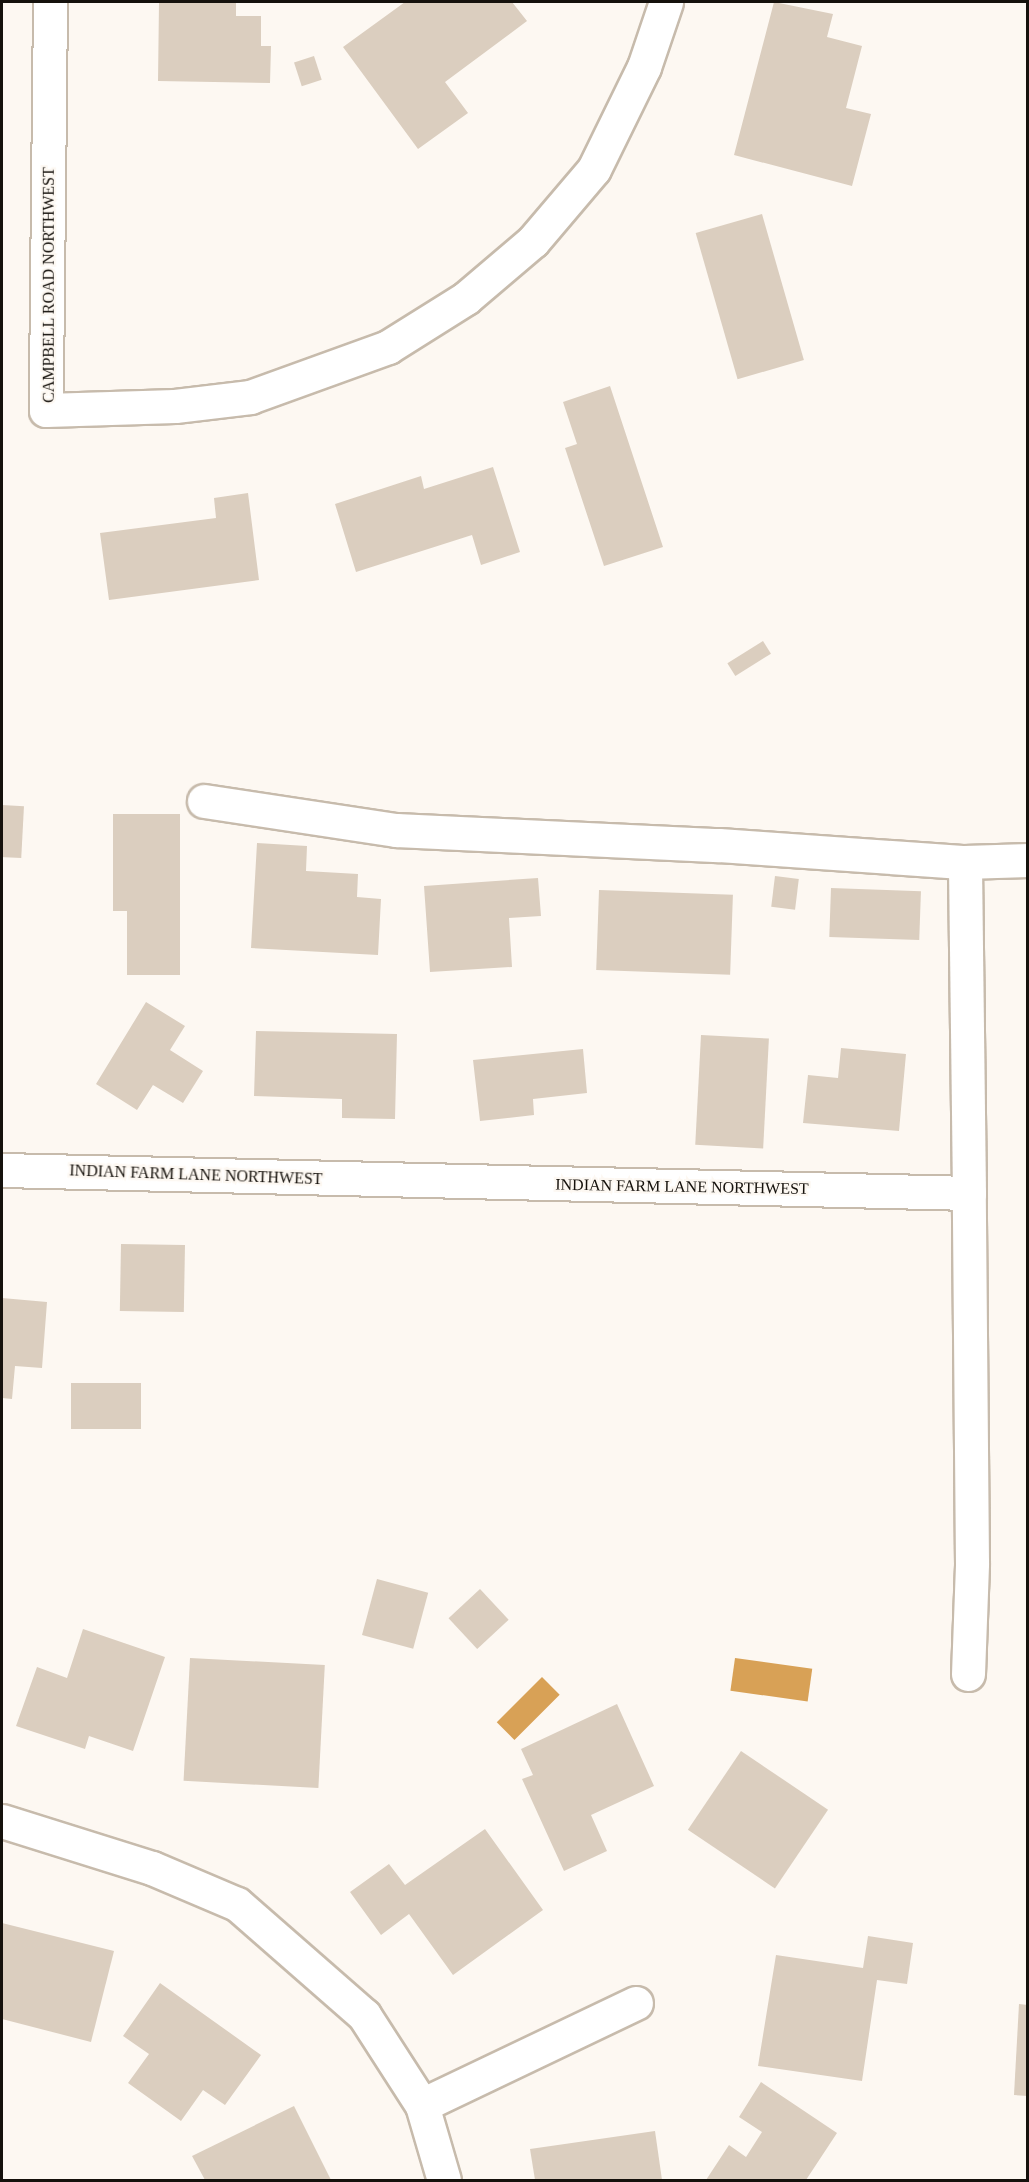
<!DOCTYPE html>
<html>
<head>
<meta charset="utf-8">
<style>
  body { margin:0 }
  #map { position:relative; width:1029px; height:2182px; overflow:hidden; background:#fdf8f2; font-family:"Times New Roman",serif }
  div>[style] { position:absolute }
  [style*='--x'] { left:calc(var(--x)*1px); top:calc(var(--y)*1px); width:calc(var(--w)*1px); rotate:calc(var(--a)*1deg) }
  .water>* { inset:0; background:#d8a156; transform-origin:0 0 }
  .building>* { inset:0; background:#dbcebf; transform-origin:0 0 }
  .roads { filter:drop-shadow(2px 0 #c7bbac) drop-shadow(-2px 0 #c7bbac) drop-shadow(0 2px #c7bbac) drop-shadow(0 -2px #c7bbac) }
  .minor>* { height:33px; margin:-16.5px; padding:0 16.5px; transform-origin:16.5px; border-radius:16.5px; background:#fff }
  span { translate:-50% -50%; white-space:nowrap; text-align:center; line-height:1.15; -webkit-text-stroke:4.5px #fdf8f2; paint-order:stroke }
  .street-label { font-size:16px; color:#15110c }
  .frame { position:absolute; inset:0; border:3px solid #15110c; pointer-events:none }
</style>
</head>
<body>
<div id="map">
  <div class="water">
    <div style="left:735px;top:1658px;width:78px;height:33px;rotate:8deg"></div>
    <div style="left:542px;top:1677px;width:25px;height:64px;rotate:45deg"></div>
  </div>
  <div class="building">
    <div style="clip-path:polygon(159px 2px,236px 2px,236px 16px,261px 16px,261px 46px,271px 46px,270px 83px,158px 81px)"></div>
    <div style="clip-path:polygon(405px 2px,512px 2px,527px 21px,445px 82px,468px 113px,418px 149px,343px 47px)"></div>
    <div style="clip-path:polygon(774px 2px,833px 14px,827px 37px,862px 46px,846px 108px,871px 114px,852px 186px,734px 155px)"></div>
    <div style="left:314px;top:56px;width:25px;height:21px;rotate:72deg"></div>
    <div style="left:762px;top:214px;width:152px;height:69px;rotate:74deg"></div>
    <div style="clip-path:polygon(610px 386px,663px 547px,604px 566px,565px 448px,577px 444px,563px 402px)"></div>
    <div style="clip-path:polygon(493px 467px,520px 552px,481px 565px,472px 535px,356px 572px,335px 504px,421px 476px,424px 489px)"></div>
    <div style="clip-path:polygon(248px 493px,259px 580px,109px 600px,100px 533px,216px 518px,214px 498px)"></div>
    <div style="left:763px;top:641px;width:15px;height:42px;rotate:58deg"></div>
    <div style="left:2px;top:805px;width:22px;height:52px;rotate:3deg"></div>
    <div style="clip-path:polygon(113px 814px,180px 814px,180px 975px,127px 975px,127px 911px,113px 911px)"></div>
    <div style="clip-path:polygon(257px 843px,307px 846px,306px 871px,358px 874px,357px 897px,381px 899px,378px 955px,251px 948px)"></div>
    <div style="left:775px;top:876px;width:24px;height:31px;rotate:7deg"></div>
    <div style="clip-path:polygon(538px 878px,541px 916px,509px 918px,512px 967px,430px 972px,424px 886px)"></div>
    <div style="left:831px;top:888px;width:90px;height:49px;rotate:2deg"></div>
    <div style="left:599px;top:890px;width:134px;height:80px;rotate:2deg"></div>
    <div style="clip-path:polygon(146px 1002px,185px 1026px,170px 1050px,203px 1071px,183px 1103px,153px 1085px,137px 1110px,96px 1084px)"></div>
    <div style="clip-path:polygon(256px 1031px,397px 1034px,395px 1119px,342px 1118px,342px 1099px,254px 1096px)"></div>
    <div style="left:701px;top:1035px;width:68px;height:110px;rotate:3deg"></div>
    <div style="clip-path:polygon(841px 1048px,906px 1054px,899px 1131px,803px 1123px,808px 1075px,838px 1078px)"></div>
    <div style="clip-path:polygon(583px 1049px,587px 1093px,533px 1099px,534px 1115px,480px 1121px,473px 1060px)"></div>
    <div style="left:121px;top:1244px;width:64px;height:67px;rotate:1deg"></div>
    <div style="clip-path:polygon(2px 1298px,47px 1302px,42px 1368px,15px 1366px,12px 1399px,2px 1398px)"></div>
    <div style="left:141px;top:1383px;width:46px;height:70px;rotate:90deg"></div>
    <div style="left:377px;top:1579px;width:53px;height:58px;rotate:15deg"></div>
    <div style="left:480px;top:1589px;width:42px;height:43px;rotate:47deg"></div>
    <div style="clip-path:polygon(83px 1629px,165px 1657px,133px 1751px,89px 1736px,85px 1749px,16px 1726px,37px 1667px,67px 1678px)"></div>
    <div style="left:190px;top:1658px;width:135px;height:123px;rotate:3deg"></div>
    <div style="clip-path:polygon(617px 1704px,654px 1786px,591px 1815px,607px 1851px,564px 1871px,522px 1779px,533px 1775px,521px 1749px)"></div>
    <div style="left:741px;top:1751px;width:105px;height:95px;rotate:34deg"></div>
    <div style="clip-path:polygon(485px 1829px,543px 1910px,453px 1975px,409px 1914px,381px 1935px,350px 1892px,389px 1864px,405px 1885px)"></div>
    <div style="clip-path:polygon(2px 1923px,114px 1951px,91px 2042px,2px 2019px)"></div>
    <div style="clip-path:polygon(868px 1936px,913px 1943px,907px 1984px,877px 1980px,862px 2081px,758px 2066px,776px 1955px,863px 1968px)"></div>
    <div style="clip-path:polygon(160px 1983px,261px 2055px,225px 2105px,203px 2090px,181px 2121px,128px 2083px,149px 2054px,123px 2036px)"></div>
    <div style="clip-path:polygon(1019px 2004px,1028px 2005px,1028px 2096px,1014px 2095px)"></div>
    <div style="clip-path:polygon(761px 2082px,837px 2133px,806px 2180px,706px 2180px,729px 2145px,746px 2157px,762px 2132px,739px 2117px)"></div>
    <div style="clip-path:polygon(294px 2106px,331px 2180px,205px 2180px,192px 2156px)"></div>
    <div style="clip-path:polygon(655px 2131px,662px 2180px,535px 2180px,530px 2149px)"></div>
  </div>
  <div class="roads">
    <div class="minor">
      <div style="--x:50;--y:2;--w:408;--a:90.6"></div>
      <div style="--x:46;--y:410;--w:129;--a:-1.8"></div>
      <div style="--x:175;--y:406;--w:76;--a:-6.8"></div>
      <div style="--x:250;--y:397;--w:147;--a:-19.9"></div>
      <div style="--x:388;--y:347;--w:92;--a:-32.1"></div>
      <div style="--x:466;--y:298;--w:88;--a:-40.4"></div>
      <div style="--x:533;--y:241;--w:94;--a:-49.7"></div>
      <div style="--x:594;--y:169;--w:114;--a:-63.9"></div>
      <div style="--x:644;--y:67;--w:69;--a:-71.3"></div>
      <div style="--x:204;--y:801;--w:194;--a:8.6"></div>
      <div style="--x:396;--y:830;--w:323;--a:2.7"></div>
      <div style="--x:719;--y:845;--w:247;--a:4"></div>
      <div style="--x:2;--y:1170;--w:967;--a:1.36"></div>
      <div style="--x:969;--y:1193;--w:331;--a:-90.7"></div>
      <div style="--x:965;--y:862;--w:63;--a:-1.8"></div>
      <div style="--x:968;--y:1674;--w:111;--a:-87.9"></div>
      <div style="--x:972;--y:1563;--w:370;--a:-90.5"></div>
      <div style="--x:2;--y:1821;--w:157;--a:17.4"></div>
      <div style="--x:152;--y:1868;--w:92;--a:23"></div>
      <div style="--x:237;--y:1904;--w:169;--a:41.2"></div>
      <div style="--x:364;--y:2015;--w:107;--a:57.2"></div>
      <div style="--x:422;--y:2105;--w:78;--a:73.7"></div>
      <div style="--x:422;--y:2105;--w:237;--a:-25.5"></div>
    </div>
  </div>
  <div class="street-label">
    <span style="left:49px;top:285px;rotate:-90deg">CAMPBELL ROAD NORTHWEST</span>
    <span style="left:196px;top:1175px;rotate:2deg">INDIAN FARM LANE NORTHWEST</span>
    <span style="left:682px;top:1187px;rotate:1deg">INDIAN FARM LANE NORTHWEST</span>
  </div>
  <div class="frame"></div>
</div>
</body>
</html>
